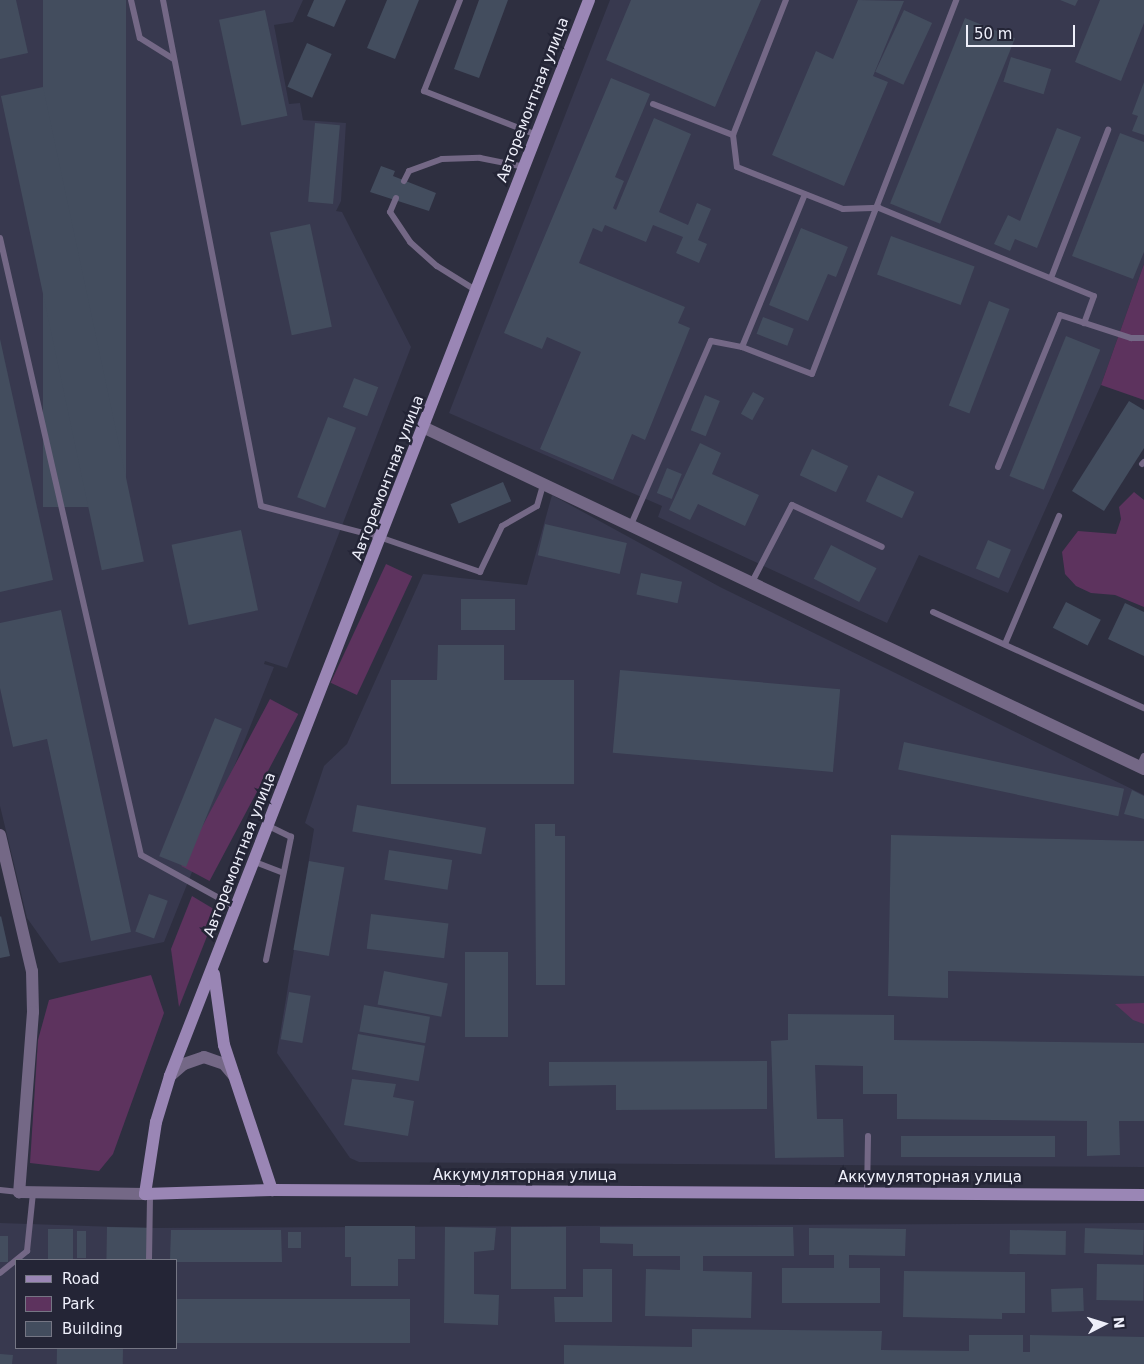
<!DOCTYPE html>
<html>
<head>
<meta charset="utf-8">
<style>
  body { margin:0 }
  #map { position:relative; width:1144px; height:1364px; overflow:hidden; background:#2e2f40; font-family:"DejaVu Sans",sans-serif }
  div>[style] { position:absolute }
  [style*='--x'] { left:calc(var(--x)*1px); top:calc(var(--y)*1px); width:calc(var(--w)*1px); rotate:calc(var(--a)*1deg) }
  .built>* { inset:0; background:#38394f }
  .green>* { inset:0; background:#5d335e; transform-origin:0 0 }
  .building>* { inset:0; background:#434d5e; transform-origin:0 0 }
  .lane>* { height:6px; margin:-3px; padding:0 3px; transform-origin:3px; border-radius:3px; background:#746886 }
  .street>* { height:12px; margin:-6px; padding:0 6px; transform-origin:6px; border-radius:6px; background:#746886 }
  .secondary>* { height:12px; margin:-6px; padding:0 6px; transform-origin:6px; border-radius:6px; background:#9a86b5 }
  span { translate:-50% -50%; white-space:nowrap; text-align:center; line-height:1.15; -webkit-text-stroke:5px #242536; paint-order:stroke }
  .street-label { font-size:15px; color:#eeeffa }
  .legend { position:absolute; left:15px; top:1259px; width:162px; height:90px; box-sizing:border-box; background:#242536; border:1px solid #757684; margin:0; padding:6px 9px; list-style:none; font-size:15px; color:#eeeffa }
  .legend li { display:flex; align-items:center; gap:10px; height:25px }
  .legend b { width:25px; border:1px solid #757684 }
  .north { position:absolute; left:1079px; top:1299px; width:50px; height:50px; -webkit-text-stroke:4px #242536; paint-order:stroke; rotate:85deg; font-size:14px; font-weight:700; line-height:20px; text-align:center; color:#eeeffa }
  .north::after { content:''; display:block; margin:auto; width:18px; height:22px; background:#eeeffa; clip-path:polygon(50% 0,100% 100%,50% 72%,0 100%) }
  .scale { position:absolute; left:966px; top:25px; width:109px; height:22px; box-sizing:border-box; border:2px solid #eeeffa; border-top:0; padding-left:6px; font-size:15px; line-height:18px; white-space:nowrap; color:#eeeffa; -webkit-text-stroke:4px #242536; paint-order:stroke }
</style>
</head>
<body>
<div id="map">
  <div class="built">
    <div style="clip-path:polygon(0 0,303px 0,293px 22px,274px 25px,289px 104px,300px 103px,303px 120px,346px 123px,341px 201px,336px 211px,342px 212px,411px 347px,287px 668px,265px 661px,264px 664px,274px 667px,164px 942px,59px 963px,27px 918px,0 806px)"></div>
    <div style="clip-path:polygon(610px 0,1144px 0,1144px 264px,1101px 385px,1008px 593px,919px 555px,887px 623px,658px 517px,662px 506px,449px 413px)"></div>
    <div style="clip-path:polygon(552px 495px,720px 587px,1144px 795px,1144px 1167px,359px 1162px,350px 1158px,277px 1053px,314px 829px,305px 823px,324px 766px,347px 744px,423px 574px,527px 585px)"></div>
    <div style="clip-path:polygon(evenodd,0 1223px,147px 1228px,1144px 1223px,1144px 1364px,0 1364px,0 1223px,16px 1260px,176px 1260px,176px 1348px,16px 1348px,16px 1260px)"></div>
  </div>
  <div class="green">
    <div style="clip-path:polygon(1144px 264px,1144px 400px,1101px 385px)"></div>
    <div style="clip-path:polygon(1134px 492px,1144px 500px,1144px 607px,1115px 595px,1091px 593px,1076px 586px,1065px 574px,1062px 552px,1078px 531px,1116px 534px,1121px 519px,1119px 507px)"></div>
    <div style="left:386px;top:564px;width:29px;height:131px;rotate:25deg"></div>
    <div style="left:270px;top:699px;width:32px;height:189px;rotate:28deg"></div>
    <div style="clip-path:polygon(192px 896px,217px 911px,179px 1007px,171px 949px)"></div>
    <div style="clip-path:polygon(151px 975px,164px 1013px,113px 1154px,99px 1171px,30px 1163px,38px 1040px,49px 1000px)"></div>
    <div style="clip-path:polygon(1144px 1003px,1144px 1024px,1133px 1020px,1115px 1004px)"></div>
  </div>
  <div class="building">
    <div style="clip-path:polygon(0 0,16px 0,28px 53px,0 59px)"></div>
    <div style="left:43px;top:0;width:83px;height:507px"></div>
    <div style="clip-path:polygon(314px 0,346px 0,334px 27px,307px 16px)"></div>
    <div style="clip-path:polygon(387px 0,419px 0,395px 59px,367px 48px)"></div>
    <div style="clip-path:polygon(479px 0,508px 0,479px 78px,454px 69px)"></div>
    <div style="clip-path:polygon(631px 0,761px 0,715px 107px,606px 60px)"></div>
    <div style="clip-path:polygon(858px 0,904px 1px,873px 76px,888px 82px,844px 186px,772px 155px,816px 51px,833px 59px)"></div>
    <div style="clip-path:polygon(1060px 0,1078px 0,1075px 6px)"></div>
    <div style="clip-path:polygon(1100px 0,1144px 0,1144px 23px,1121px 81px,1075px 62px)"></div>
    <div style="left:265px;top:10px;width:108px;height:47px;rotate:78deg"></div>
    <div style="left:904px;top:10px;width:31px;height:68px;rotate:25deg"></div>
    <div style="left:965px;top:18px;width:54px;height:200px;rotate:22deg"></div>
    <div style="left:307px;top:43px;width:27px;height:48px;rotate:24deg"></div>
    <div style="left:1011px;top:57px;width:42px;height:26px;rotate:17deg"></div>
    <div style="clip-path:polygon(611px 78px,650px 94px,615px 177px,624px 181px,613px 208px,616px 210px,654px 118px,691px 134px,659px 212px,688px 225px,697px 203px,711px 209px,698px 240px,707px 244px,699px 263px,676px 253px,683px 237px,653px 225px,646px 242px,605px 225px,602px 232px,593px 228px,579px 263px,685px 307px,678px 323px,690px 328px,645px 440px,632px 434px,613px 480px,540px 449px,581px 352px,547px 337px,542px 349px,504px 333px)"></div>
    <div style="clip-path:polygon(1144px 82px,1144px 135px,1132px 131px,1138px 116px,1132px 114px)"></div>
    <div style="left:43px;top:87px;width:485px;height:43px;rotate:78deg"></div>
    <div style="left:315px;top:123px;width:25px;height:79px;rotate:5deg"></div>
    <div style="clip-path:polygon(1057px 128px,1081px 137px,1037px 248px,1015px 239px,1010px 251px,994px 244px,1008px 215px,1020px 221px)"></div>
    <div style="clip-path:polygon(1120px 133px,1144px 142px,1144px 252px,1133px 279px,1072px 256px)"></div>
    <div style="clip-path:polygon(381px 166px,395px 171px,393px 176px,436px 193px,429px 211px,370px 192px)"></div>
    <div style="left:310px;top:224px;width:105px;height:41px;rotate:78deg"></div>
    <div style="clip-path:polygon(801px 228px,848px 247px,836px 277px,828px 274px,808px 321px,769px 305px)"></div>
    <div style="left:891px;top:236px;width:89px;height:41px;rotate:20deg"></div>
    <div style="left:989px;top:301px;width:22px;height:112px;rotate:21deg"></div>
    <div style="left:763px;top:317px;width:33px;height:18px;rotate:21deg"></div>
    <div style="left:1066px;top:336px;width:37px;height:151px;rotate:22deg"></div>
    <div style="clip-path:polygon(0 339px,53px 580px,0 592px)"></div>
    <div style="left:354px;top:378px;width:26px;height:31px;rotate:21deg"></div>
    <div style="left:753px;top:392px;width:13px;height:25px;rotate:29deg"></div>
    <div style="left:705px;top:395px;width:16px;height:38px;rotate:22deg"></div>
    <div style="clip-path:polygon(1129px 401px,1144px 410px,1144px 448px,1104px 511px,1072px 491px)"></div>
    <div style="left:328px;top:417px;width:30px;height:86px;rotate:21deg"></div>
    <div style="clip-path:polygon(700px 443px,721px 453px,712px 474px,759px 495px,745px 526px,698px 504px,690px 520px,669px 510px)"></div>
    <div style="left:812px;top:449px;width:40px;height:29px;rotate:25deg"></div>
    <div style="left:667px;top:468px;width:16px;height:27px;rotate:22deg"></div>
    <div style="left:878px;top:475px;width:40px;height:29px;rotate:25deg"></div>
    <div style="left:503px;top:482px;width:21px;height:57px;rotate:67deg"></div>
    <div style="left:545px;top:524px;width:84px;height:32px;rotate:13deg"></div>
    <div style="left:241px;top:530px;width:82px;height:71px;rotate:78deg"></div>
    <div style="left:988px;top:540px;width:25px;height:31px;rotate:23deg"></div>
    <div style="left:831px;top:545px;width:51px;height:38px;rotate:27deg"></div>
    <div style="left:641px;top:573px;width:42px;height:22px;rotate:12deg"></div>
    <div style="left:461px;top:599px;width:54px;height:31px"></div>
    <div style="left:1066px;top:602px;width:39px;height:29px;rotate:27deg"></div>
    <div style="clip-path:polygon(1125px 603px,1144px 612px,1144px 656px,1108px 639px)"></div>
    <div style="clip-path:polygon(61px 610px,131px 932px,91px 941px,47px 739px,13px 747px,0 688px,0 623px)"></div>
    <div style="clip-path:polygon(438px 645px,504px 645px,504px 680px,574px 680px,574px 784px,391px 784px,391px 680px,437px 680px)"></div>
    <div style="left:620px;top:670px;width:221px;height:83px;rotate:5deg"></div>
    <div style="left:215px;top:718px;width:29px;height:149px;rotate:22deg"></div>
    <div style="left:904px;top:742px;width:225px;height:28px;rotate:12deg"></div>
    <div style="clip-path:polygon(1132px 790px,1144px 796px,1144px 819px,1124px 814px)"></div>
    <div style="left:357px;top:805px;width:131px;height:27px;rotate:10deg"></div>
    <div style="clip-path:polygon(535px 824px,555px 824px,555px 836px,565px 836px,565px 985px,536px 985px)"></div>
    <div style="clip-path:polygon(891px 835px,1144px 841px,1144px 976px,948px 971px,948px 998px,888px 996px)"></div>
    <div style="left:389px;top:850px;width:64px;height:30px;rotate:9deg"></div>
    <div style="left:309px;top:861px;width:36px;height:90px;rotate:10deg"></div>
    <div style="left:149px;top:894px;width:20px;height:40px;rotate:20deg"></div>
    <div style="left:371px;top:914px;width:78px;height:35px;rotate:7deg"></div>
    <div style="clip-path:polygon(1px 916px,10px 956px,0 958px,0 917px)"></div>
    <div style="left:465px;top:952px;width:43px;height:85px"></div>
    <div style="left:384px;top:971px;width:65px;height:34px;rotate:11deg"></div>
    <div style="left:289px;top:992px;width:22px;height:48px;rotate:10deg"></div>
    <div style="left:364px;top:1005px;width:67px;height:27px;rotate:10deg"></div>
    <div style="clip-path:polygon(788px 1014px,894px 1015px,894px 1040px,1144px 1043px,1144px 1121px,1119px 1121px,1120px 1155px,1087px 1156px,1087px 1121px,897px 1119px,897px 1094px,863px 1094px,863px 1066px,815px 1065px,817px 1119px,843px 1119px,844px 1157px,775px 1158px,771px 1041px,788px 1040px)"></div>
    <div style="left:358px;top:1034px;width:68px;height:36px;rotate:10deg"></div>
    <div style="clip-path:polygon(767px 1061px,767px 1109px,616px 1110px,616px 1085px,549px 1086px,549px 1062px)"></div>
    <div style="clip-path:polygon(352px 1079px,396px 1084px,393px 1097px,414px 1101px,408px 1136px,344px 1125px)"></div>
    <div style="left:901px;top:1136px;width:154px;height:21px"></div>
    <div style="clip-path:polygon(345px 1226px,415px 1226px,415px 1259px,398px 1259px,398px 1286px,351px 1286px,351px 1257px,345px 1257px)"></div>
    <div style="left:107px;top:1227px;width:40px;height:33px;rotate:1deg"></div>
    <div style="clip-path:polygon(445px 1227px,496px 1228px,494px 1250px,474px 1252px,474px 1294px,499px 1295px,498px 1325px,444px 1323px)"></div>
    <div style="left:511px;top:1227px;width:55px;height:62px"></div>
    <div style="clip-path:polygon(600px 1227px,793px 1227px,794px 1256px,703px 1256px,703px 1271px,752px 1272px,751px 1318px,645px 1316px,646px 1269px,680px 1270px,680px 1256px,633px 1256px,633px 1244px,600px 1243px)"></div>
    <div style="clip-path:polygon(809px 1228px,906px 1229px,905px 1256px,849px 1255px,849px 1268px,880px 1268px,880px 1303px,782px 1303px,782px 1268px,834px 1268px,834px 1255px,809px 1255px)"></div>
    <div style="left:1085px;top:1228px;width:59px;height:25px;rotate:2deg"></div>
    <div style="left:48px;top:1229px;width:25px;height:31px"></div>
    <div style="clip-path:polygon(171px 1230px,281px 1230px,282px 1262px,176px 1262px,170px 1260px)"></div>
    <div style="left:1010px;top:1230px;width:56px;height:24px;rotate:1deg"></div>
    <div style="left:77px;top:1231px;width:9px;height:27px"></div>
    <div style="left:288px;top:1232px;width:13px;height:16px"></div>
    <div style="left:0;top:1236px;width:8px;height:26px"></div>
    <div style="left:1097px;top:1264px;width:47px;height:36px;rotate:1deg"></div>
    <div style="clip-path:polygon(583px 1269px,612px 1269px,612px 1322px,555px 1322px,554px 1297px,583px 1297px)"></div>
    <div style="clip-path:polygon(904px 1271px,1025px 1272px,1025px 1313px,1002px 1313px,1002px 1319px,903px 1317px)"></div>
    <div style="left:1083px;top:1288px;width:23px;height:32px;rotate:88deg"></div>
    <div style="left:176px;top:1299px;width:234px;height:44px"></div>
    <div style="clip-path:polygon(692px 1329px,882px 1331px,881px 1350px,969px 1351px,969px 1335px,1023px 1335px,1023px 1352px,1030px 1352px,1030px 1335px,1144px 1337px,1144px 1364px,564px 1364px,564px 1345px,692px 1347px)"></div>
    <div style="left:57px;top:1348px;width:66px;height:16px;rotate:1deg"></div>
    <div style="clip-path:polygon(0 1354px,13px 1355px,12px 1364px,0 1364px)"></div>
  </div>
  <div class="lane">
    <div style="--x:131;--y:0;--w:39;--a:77"></div>
    <div style="--x:140;--y:38;--w:40;--a:32"></div>
    <div style="--x:163;--y:0;--w:515;--a:79.04"></div>
    <div style="--x:261;--y:506;--w:125;--a:14.8"></div>
    <div style="--x:382;--y:538;--w:104;--a:19.1"></div>
    <div style="--x:480;--y:572;--w:51;--a:-64.4"></div>
    <div style="--x:502;--y:526;--w:40;--a:-29.7"></div>
    <div style="--x:537;--y:506;--w:22;--a:-74"></div>
    <div style="--x:460;--y:0;--w:98;--a:111.6"></div>
    <div style="--x:424;--y:91;--w:121;--a:21.3"></div>
    <div style="--x:653;--y:104;--w:86;--a:21.2"></div>
    <div style="--x:733;--y:135;--w:32;--a:83"></div>
    <div style="--x:737;--y:167;--w:114;--a:21.6"></div>
    <div style="--x:843;--y:209;--w:36;--a:-2"></div>
    <div style="--x:879;--y:208;--w:232;--a:22.3"></div>
    <div style="--x:1094;--y:296;--w:29;--a:110"></div>
    <div style="--x:733;--y:135;--w:145;--a:-68.6"></div>
    <div style="--x:404;--y:181;--w:11;--a:-63"></div>
    <div style="--x:409;--y:171;--w:35;--a:-20"></div>
    <div style="--x:442;--y:159;--w:38;--a:-2"></div>
    <div style="--x:480;--y:158;--w:46;--a:11.3"></div>
    <div style="--x:396;--y:198;--w:15;--a:113"></div>
    <div style="--x:390;--y:212;--w:36;--a:56"></div>
    <div style="--x:410;--y:242;--w:36;--a:42"></div>
    <div style="--x:437;--y:266;--w:47;--a:32"></div>
    <div style="--x:0;--y:238;--w:633;--a:77.13"></div>
    <div style="--x:141;--y:855;--w:110;--a:28.9"></div>
    <div style="--x:1051;--y:278;--w:159;--a:-68.9"></div>
    <div style="--x:742;--y:347;--w:165;--a:-67.6"></div>
    <div style="--x:1142;--y:464;--w:3;--a:-45"></div>
    <div style="--x:998;--y:467;--w:164;--a:-67.8"></div>
    <div style="--x:1060;--y:315;--w:75;--a:17.9"></div>
    <div style="--x:1131;--y:338;--w:13;--a:0"></div>
    <div style="--x:630;--y:527;--w:203;--a:-66.5"></div>
    <div style="--x:711;--y:341;--w:32;--a:11"></div>
    <div style="--x:742;--y:347;--w:75;--a:21.1"></div>
    <div style="--x:812;--y:374;--w:401;--a:-68.9"></div>
    <div style="--x:751;--y:584;--w:89;--a:-62.6"></div>
    <div style="--x:792;--y:505;--w:99;--a:25"></div>
    <div style="--x:933;--y:612;--w:232;--a:24.5"></div>
    <div style="--x:1005;--y:644;--w:139;--a:-67.1"></div>
    <div style="--x:1139;--y:767;--w:12;--a:-66"></div>
    <div style="--x:255;--y:862;--w:30;--a:21"></div>
    <div style="--x:266;--y:960;--w:126;--a:-78.5"></div>
    <div style="--x:291;--y:837;--w:25;--a:-154"></div>
    <div style="--x:0;--y:1190;--w:19;--a:6"></div>
    <div style="--x:867;--y:1194;--w:58;--a:-89"></div>
    <div style="--x:149;--y:1260;--w:67;--a:-89.1"></div>
    <div style="--x:0;--y:1273;--w:35;--a:-39"></div>
    <div style="--x:27;--y:1251;--w:58;--a:-84.1"></div>
  </div>
  <div class="street">
    <div style="--x:425;--y:428;--w:796;--a:25.37"></div>
    <div style="--x:0;--y:835;--w:140;--a:76.8"></div>
    <div style="--x:32;--y:971;--w:41;--a:88.6"></div>
    <div style="--x:33;--y:1012;--w:181;--a:94.4"></div>
    <div style="--x:19;--y:1192;--w:126;--a:0.9"></div>
    <div style="--x:170;--y:1076;--w:18;--a:-41"></div>
    <div style="--x:184;--y:1064;--w:21;--a:-19"></div>
    <div style="--x:204;--y:1057;--w:21;--a:19"></div>
    <div style="--x:224;--y:1064;--w:16;--a:50"></div>
  </div>
  <div class="secondary">
    <div style="--x:589;--y:0;--w:1155;--a:111.28"></div>
    <div style="--x:170;--y:1076;--w:48;--a:106.9"></div>
    <div style="--x:156;--y:1122;--w:73;--a:98.7"></div>
    <div style="--x:145;--y:1194;--w:127;--a:-1.8"></div>
    <div style="--x:272;--y:1190;--w:872;--a:0.33"></div>
    <div style="--x:214;--y:974;--w:72;--a:82"></div>
    <div style="--x:224;--y:1045;--w:153;--a:71.7"></div>
  </div>
  <div class="street-label">
    <span style="left:533px;top:100px;rotate:-69deg">Авторемонтная улица</span>
    <span style="left:388px;top:478px;rotate:-69deg">Авторемонтная улица</span>
    <span style="left:240px;top:855px;rotate:-69deg">Авторемонтная улица</span>
    <span style="left:525px;top:1176px">Аккумуляторная улица</span>
    <span style="left:930px;top:1178px">Аккумуляторная улица</span>
  </div>
  <ul class="legend">
  <li><b style="height:6px;background:#9a86b5"></b>Road</li>
  <li><b style="height:14px;background:#5d335e"></b>Park</li>
  <li><b style="height:14px;background:#434d5e"></b>Building</li>
  </ul>
  <div class="north">N</div>
  <div class="scale">50 m</div>
</div>
</body>
</html>
